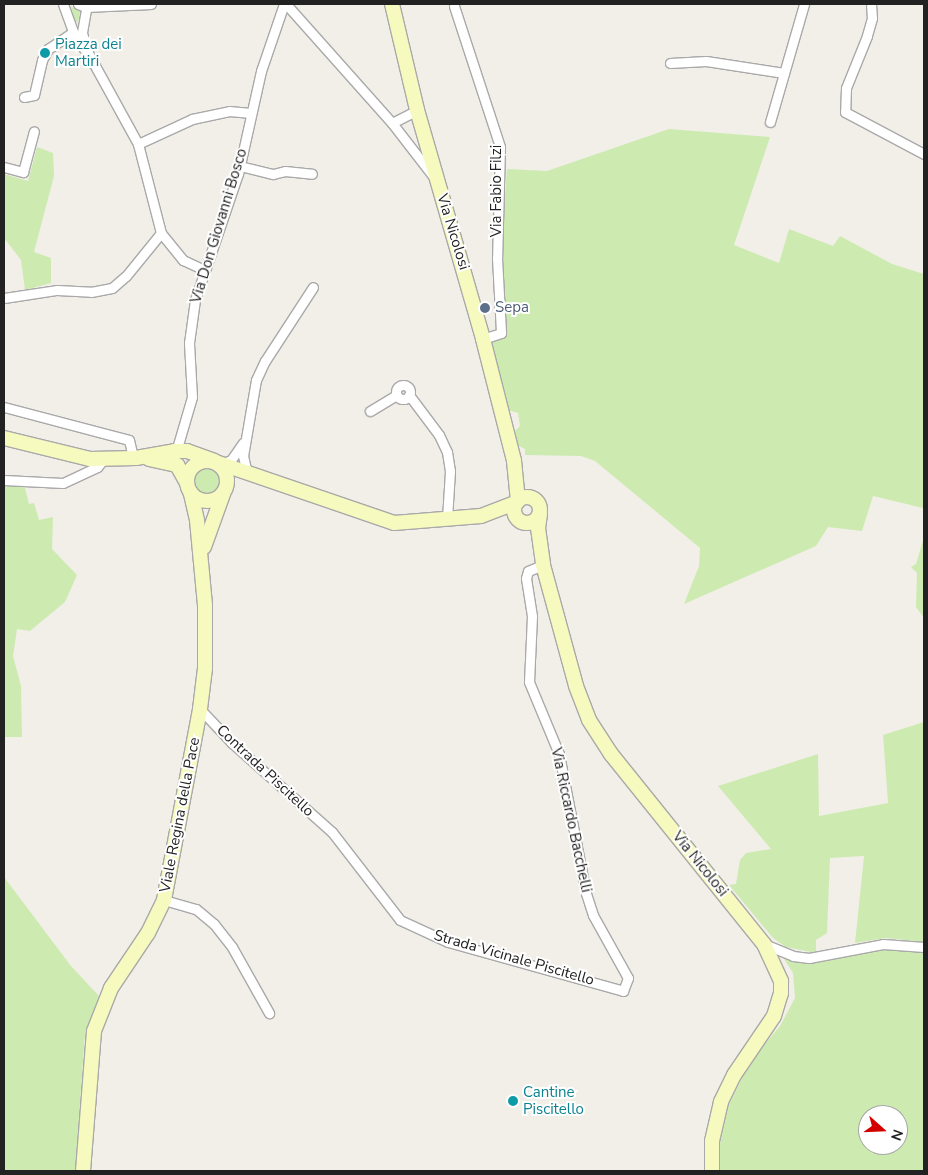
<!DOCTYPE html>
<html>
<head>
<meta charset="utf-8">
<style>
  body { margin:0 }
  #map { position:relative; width:928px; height:1175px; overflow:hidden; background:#f2efe9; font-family:"Nunito Sans",sans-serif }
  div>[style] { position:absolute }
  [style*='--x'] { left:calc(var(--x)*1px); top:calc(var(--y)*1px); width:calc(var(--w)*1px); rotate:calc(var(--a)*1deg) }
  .grass>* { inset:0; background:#cdebb0 }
  .round { border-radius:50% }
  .roads { filter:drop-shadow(1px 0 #a9a9a9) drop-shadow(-1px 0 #a9a9a9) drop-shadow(0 1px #a9a9a9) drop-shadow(0 -1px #a9a9a9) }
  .street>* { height:9px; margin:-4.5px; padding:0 4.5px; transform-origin:4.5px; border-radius:4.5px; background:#fff }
  .street>.ring { margin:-4.5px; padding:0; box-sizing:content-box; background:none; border:9px solid #fff; border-radius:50% }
  .secondary>* { height:14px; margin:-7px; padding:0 7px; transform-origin:7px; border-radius:7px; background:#f7fabf }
  .secondary>.ring { margin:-7px; padding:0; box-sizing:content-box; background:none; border:14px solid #f7fabf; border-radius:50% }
  .dots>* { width:14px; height:14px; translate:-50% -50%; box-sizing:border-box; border:2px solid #fff; border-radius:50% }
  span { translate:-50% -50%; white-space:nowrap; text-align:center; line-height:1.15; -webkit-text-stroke:4px #fff; paint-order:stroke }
  .culture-label { font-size:15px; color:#0d838f }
  .left { translate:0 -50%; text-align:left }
  .street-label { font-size:15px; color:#222 }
  .service-label { font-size:15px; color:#4e5e75 }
  .frame { position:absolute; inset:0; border:5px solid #222; pointer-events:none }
  .north { position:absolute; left:858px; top:1105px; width:50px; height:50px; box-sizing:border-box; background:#fff; border:1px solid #a7a7a7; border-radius:50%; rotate:110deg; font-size:14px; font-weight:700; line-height:20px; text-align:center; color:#222 }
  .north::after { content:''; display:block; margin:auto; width:18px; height:22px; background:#d40000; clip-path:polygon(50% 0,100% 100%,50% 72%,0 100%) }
</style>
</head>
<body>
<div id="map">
  <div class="grass">
    <div style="clip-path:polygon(71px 7px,81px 10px,78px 22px,75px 22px)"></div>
    <div style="clip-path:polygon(669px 129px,770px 137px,734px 245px,779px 263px,789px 229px,833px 246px,840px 236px,892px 264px,924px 274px,923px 508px,873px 496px,862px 531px,828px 527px,816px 546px,684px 604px,699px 566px,700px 548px,595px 461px,581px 456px,525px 455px,525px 449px,517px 445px,513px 433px,520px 426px,518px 413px,508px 410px,489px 341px,505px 335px,501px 248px,507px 169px,547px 171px)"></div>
    <div style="clip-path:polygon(37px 147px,53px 153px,54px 176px,34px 252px,51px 258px,51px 283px,25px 290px,21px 260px,4px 238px,4px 174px,28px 181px)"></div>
    <div class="round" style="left:194px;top:468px;width:26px;height:26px"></div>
    <div style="clip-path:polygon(24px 484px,29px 504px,34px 503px,39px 520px,53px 517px,52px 549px,77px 575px,65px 602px,30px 631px,17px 629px,13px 656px,21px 686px,22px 737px,4px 737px,4px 485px)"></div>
    <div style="clip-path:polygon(924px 537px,924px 618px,916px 607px,917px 573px,911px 567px,916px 564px)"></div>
    <div style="clip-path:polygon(924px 722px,924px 942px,886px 938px,855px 943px,864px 856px,830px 858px,827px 933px,816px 940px,816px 953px,786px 947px,773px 938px,729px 885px,736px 884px,740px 860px,746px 853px,771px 849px,718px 786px,818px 754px,819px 816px,888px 803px,883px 735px)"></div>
    <div style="clip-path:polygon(4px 877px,71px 966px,99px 996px,85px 1034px,75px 1171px,4px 1171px)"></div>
    <div style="clip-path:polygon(evenodd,885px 947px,924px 951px,924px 1171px,720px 1171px,720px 1144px,728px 1107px,750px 1062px,780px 1026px,795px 998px,793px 973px,784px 959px,885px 947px,868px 1115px,898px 1115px,898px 1145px,868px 1145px,868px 1115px)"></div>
  </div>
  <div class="roads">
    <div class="street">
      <div style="--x:63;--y:4;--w:30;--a:70"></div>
      <div style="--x:73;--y:32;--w:20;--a:57"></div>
      <div style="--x:78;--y:4;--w:9;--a:21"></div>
      <div style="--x:86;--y:7;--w:65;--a:-2.6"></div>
      <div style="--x:87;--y:4;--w:29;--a:100"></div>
      <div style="--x:82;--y:33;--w:21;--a:73"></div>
      <div style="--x:88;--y:53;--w:104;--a:61.2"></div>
      <div style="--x:138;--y:144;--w:92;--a:75.5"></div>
      <div style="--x:161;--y:233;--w:35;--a:51"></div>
      <div style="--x:183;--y:260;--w:23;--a:25"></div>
      <div style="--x:286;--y:4;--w:159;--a:48.3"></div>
      <div style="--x:392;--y:123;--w:67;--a:52.3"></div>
      <div style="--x:871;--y:4;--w:14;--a:86"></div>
      <div style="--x:872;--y:18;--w:19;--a:106"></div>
      <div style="--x:867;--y:36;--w:56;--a:112"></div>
      <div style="--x:846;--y:88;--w:24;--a:92"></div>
      <div style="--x:845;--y:112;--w:89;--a:28"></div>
      <div style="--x:454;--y:6;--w:148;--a:71.9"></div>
      <div style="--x:500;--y:147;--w:111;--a:91.5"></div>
      <div style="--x:497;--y:258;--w:75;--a:86.9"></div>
      <div style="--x:501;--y:333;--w:19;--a:162"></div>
      <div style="--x:670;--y:63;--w:36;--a:-3"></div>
      <div style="--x:706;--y:61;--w:79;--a:8.7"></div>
      <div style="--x:24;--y:97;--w:10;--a:-11"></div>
      <div style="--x:34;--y:95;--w:36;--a:-77"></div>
      <div style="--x:42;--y:60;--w:13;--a:-61"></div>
      <div style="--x:48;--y:49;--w:30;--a:-34"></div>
      <div style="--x:770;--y:122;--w:123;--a:-73.9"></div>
      <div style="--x:392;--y:123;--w:28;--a:-27"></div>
      <div style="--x:138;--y:144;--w:60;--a:-24.8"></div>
      <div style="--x:192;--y:119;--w:38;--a:-12"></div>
      <div style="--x:229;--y:111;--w:22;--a:5"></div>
      <div style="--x:240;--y:166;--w:34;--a:14"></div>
      <div style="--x:273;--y:174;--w:12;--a:-14"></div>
      <div style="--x:285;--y:171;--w:27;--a:6"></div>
      <div style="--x:4;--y:167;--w:20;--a:15"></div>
      <div style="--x:23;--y:172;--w:42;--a:-75"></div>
      <div style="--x:4;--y:298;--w:54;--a:-8.6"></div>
      <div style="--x:57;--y:290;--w:34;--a:3"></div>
      <div style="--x:91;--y:292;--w:21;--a:-11"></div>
      <div style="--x:112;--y:288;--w:18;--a:-41"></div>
      <div style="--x:126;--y:276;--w:55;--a:-50.9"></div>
      <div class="ring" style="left:396px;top:385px;width:5px;height:5px"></div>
      <div style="--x:409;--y:395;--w:50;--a:53.1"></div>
      <div style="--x:439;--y:435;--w:19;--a:65"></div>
      <div style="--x:447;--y:452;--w:19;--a:81"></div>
      <div style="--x:450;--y:471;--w:48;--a:93.6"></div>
      <div style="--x:4;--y:407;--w:129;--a:14.8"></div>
      <div style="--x:129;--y:440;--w:18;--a:77"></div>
      <div style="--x:370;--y:411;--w:31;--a:-31"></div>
      <div style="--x:175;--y:455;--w:60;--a:-73.7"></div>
      <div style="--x:192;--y:397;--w:54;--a:-93.2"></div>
      <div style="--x:189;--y:343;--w:43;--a:-82.1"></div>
      <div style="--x:195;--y:300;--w:133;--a:-71.2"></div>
      <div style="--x:238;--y:174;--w:106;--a:-77.4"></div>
      <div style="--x:261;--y:71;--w:71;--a:-71.1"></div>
      <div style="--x:221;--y:464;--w:11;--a:-22"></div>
      <div style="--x:231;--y:460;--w:21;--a:-55"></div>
      <div style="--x:247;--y:473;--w:17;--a:-103"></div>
      <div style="--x:243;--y:456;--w:77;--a:-80.3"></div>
      <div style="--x:256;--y:380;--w:21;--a:-65"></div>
      <div style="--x:265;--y:361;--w:88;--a:-57"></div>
      <div style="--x:4;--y:480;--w:59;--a:2.9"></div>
      <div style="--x:63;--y:483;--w:38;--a:-25"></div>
      <div style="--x:97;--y:467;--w:9;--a:-49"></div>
      <div style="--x:200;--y:709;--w:47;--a:46.7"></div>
      <div style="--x:232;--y:743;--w:134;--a:41.7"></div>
      <div style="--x:332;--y:832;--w:111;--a:52.3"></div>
      <div style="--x:400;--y:920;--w:53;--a:24.6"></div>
      <div style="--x:448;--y:942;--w:182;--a:15.6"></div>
      <div style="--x:623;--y:991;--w:14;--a:-69"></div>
      <div style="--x:628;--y:978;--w:72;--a:-119.1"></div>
      <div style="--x:593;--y:915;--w:23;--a:-108"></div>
      <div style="--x:586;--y:893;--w:142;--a:-101"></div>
      <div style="--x:559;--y:754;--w:78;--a:-112.6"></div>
      <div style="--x:529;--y:682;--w:66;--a:-87.4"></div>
      <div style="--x:532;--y:616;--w:38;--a:-99"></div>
      <div style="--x:526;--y:578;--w:7;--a:-74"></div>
      <div style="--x:528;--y:571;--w:16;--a:-22"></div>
      <div style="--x:164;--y:900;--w:33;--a:16"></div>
      <div style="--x:196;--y:909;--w:23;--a:40"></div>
      <div style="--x:214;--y:924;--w:29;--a:52"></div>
      <div style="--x:232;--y:947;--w:76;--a:60.7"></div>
      <div style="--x:764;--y:944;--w:31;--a:22"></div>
      <div style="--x:793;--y:956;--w:16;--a:7"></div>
      <div style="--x:809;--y:958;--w:75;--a:-10.7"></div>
      <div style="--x:883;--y:944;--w:41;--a:4.2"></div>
    </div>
    <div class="secondary">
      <div style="--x:392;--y:4;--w:109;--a:76.7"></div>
      <div style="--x:417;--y:110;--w:238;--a:73.9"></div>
      <div style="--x:483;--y:339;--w:126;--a:75.7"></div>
      <div style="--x:514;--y:461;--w:40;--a:84.3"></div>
      <div style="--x:4;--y:438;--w:89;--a:13.7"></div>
      <div style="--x:90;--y:459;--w:46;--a:-1.2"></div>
      <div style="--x:136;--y:458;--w:39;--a:-10"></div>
      <div style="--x:174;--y:451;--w:13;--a:0"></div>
      <div style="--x:187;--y:451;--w:29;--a:20"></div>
      <div style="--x:149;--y:459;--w:29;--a:12"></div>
      <div style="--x:177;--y:465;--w:21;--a:61"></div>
      <div class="ring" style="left:187px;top:461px;width:26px;height:26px"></div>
      <div style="--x:216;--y:462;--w:188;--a:18.9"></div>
      <div style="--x:394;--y:523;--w:87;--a:-4.6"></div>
      <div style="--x:481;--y:516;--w:39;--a:-21"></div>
      <div class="ring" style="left:514px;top:497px;width:12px;height:12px"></div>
      <div style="--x:540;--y:514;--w:14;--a:98"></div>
      <div style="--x:538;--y:528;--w:37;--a:82"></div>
      <div style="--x:543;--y:565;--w:125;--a:74.7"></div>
      <div style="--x:576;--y:686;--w:36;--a:69"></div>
      <div style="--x:589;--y:720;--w:40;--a:57.1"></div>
      <div style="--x:611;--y:754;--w:244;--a:51.2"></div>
      <div style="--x:764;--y:944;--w:41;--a:65.3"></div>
      <div style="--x:781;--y:981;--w:12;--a:90"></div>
      <div style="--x:781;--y:993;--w:24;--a:107"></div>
      <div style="--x:774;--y:1016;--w:71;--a:124.1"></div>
      <div style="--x:734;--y:1075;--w:30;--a:116"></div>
      <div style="--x:721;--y:1102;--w:40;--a:103"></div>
      <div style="--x:712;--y:1141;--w:30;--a:90"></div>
      <div style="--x:204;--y:547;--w:56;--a:-70.3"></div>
      <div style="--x:83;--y:1171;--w:140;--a:-85.5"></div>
      <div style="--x:94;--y:1031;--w:46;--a:-68.4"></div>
      <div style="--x:111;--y:988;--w:66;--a:-56.1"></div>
      <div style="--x:148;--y:933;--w:37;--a:-64"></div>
      <div style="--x:164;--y:900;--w:194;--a:-79.3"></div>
      <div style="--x:200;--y:709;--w:41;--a:-83"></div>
      <div style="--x:205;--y:668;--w:63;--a:-90"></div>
      <div style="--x:205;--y:605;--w:85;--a:-95.4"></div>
      <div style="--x:197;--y:520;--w:28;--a:-103"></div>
    </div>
  </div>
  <div class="dots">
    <div style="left:45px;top:53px;background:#0f9aa8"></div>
    <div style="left:485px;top:308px;background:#5c6f8a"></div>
    <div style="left:513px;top:1101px;background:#0f9aa8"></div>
  </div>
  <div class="culture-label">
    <span class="left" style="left:55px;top:53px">Piazza dei<br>Martiri</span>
    <span class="left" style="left:523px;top:1101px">Cantine<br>Piscitello</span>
  </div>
  <div class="street-label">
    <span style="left:497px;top:191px;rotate:-90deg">Via Fabio Filzi</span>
    <span style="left:219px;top:226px;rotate:-73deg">Via Don Giovanni Bosco</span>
    <span style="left:453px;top:232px;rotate:73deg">Via Nicolosi</span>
    <span style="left:265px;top:771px;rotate:43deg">Contrada Piscitello</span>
    <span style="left:180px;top:815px;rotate:-79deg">Viale Regina della Pace</span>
    <span style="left:571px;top:820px;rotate:78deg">Via Riccardo Bacchelli</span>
    <span style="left:700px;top:864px;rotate:51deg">Via Nicolosi</span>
    <span style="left:514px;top:958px;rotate:16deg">Strada Vicinale Piscitello</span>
  </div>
  <div class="service-label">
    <span class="left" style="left:495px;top:308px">Sepa</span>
  </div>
  <div class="frame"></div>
  <div class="north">N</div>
</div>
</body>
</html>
